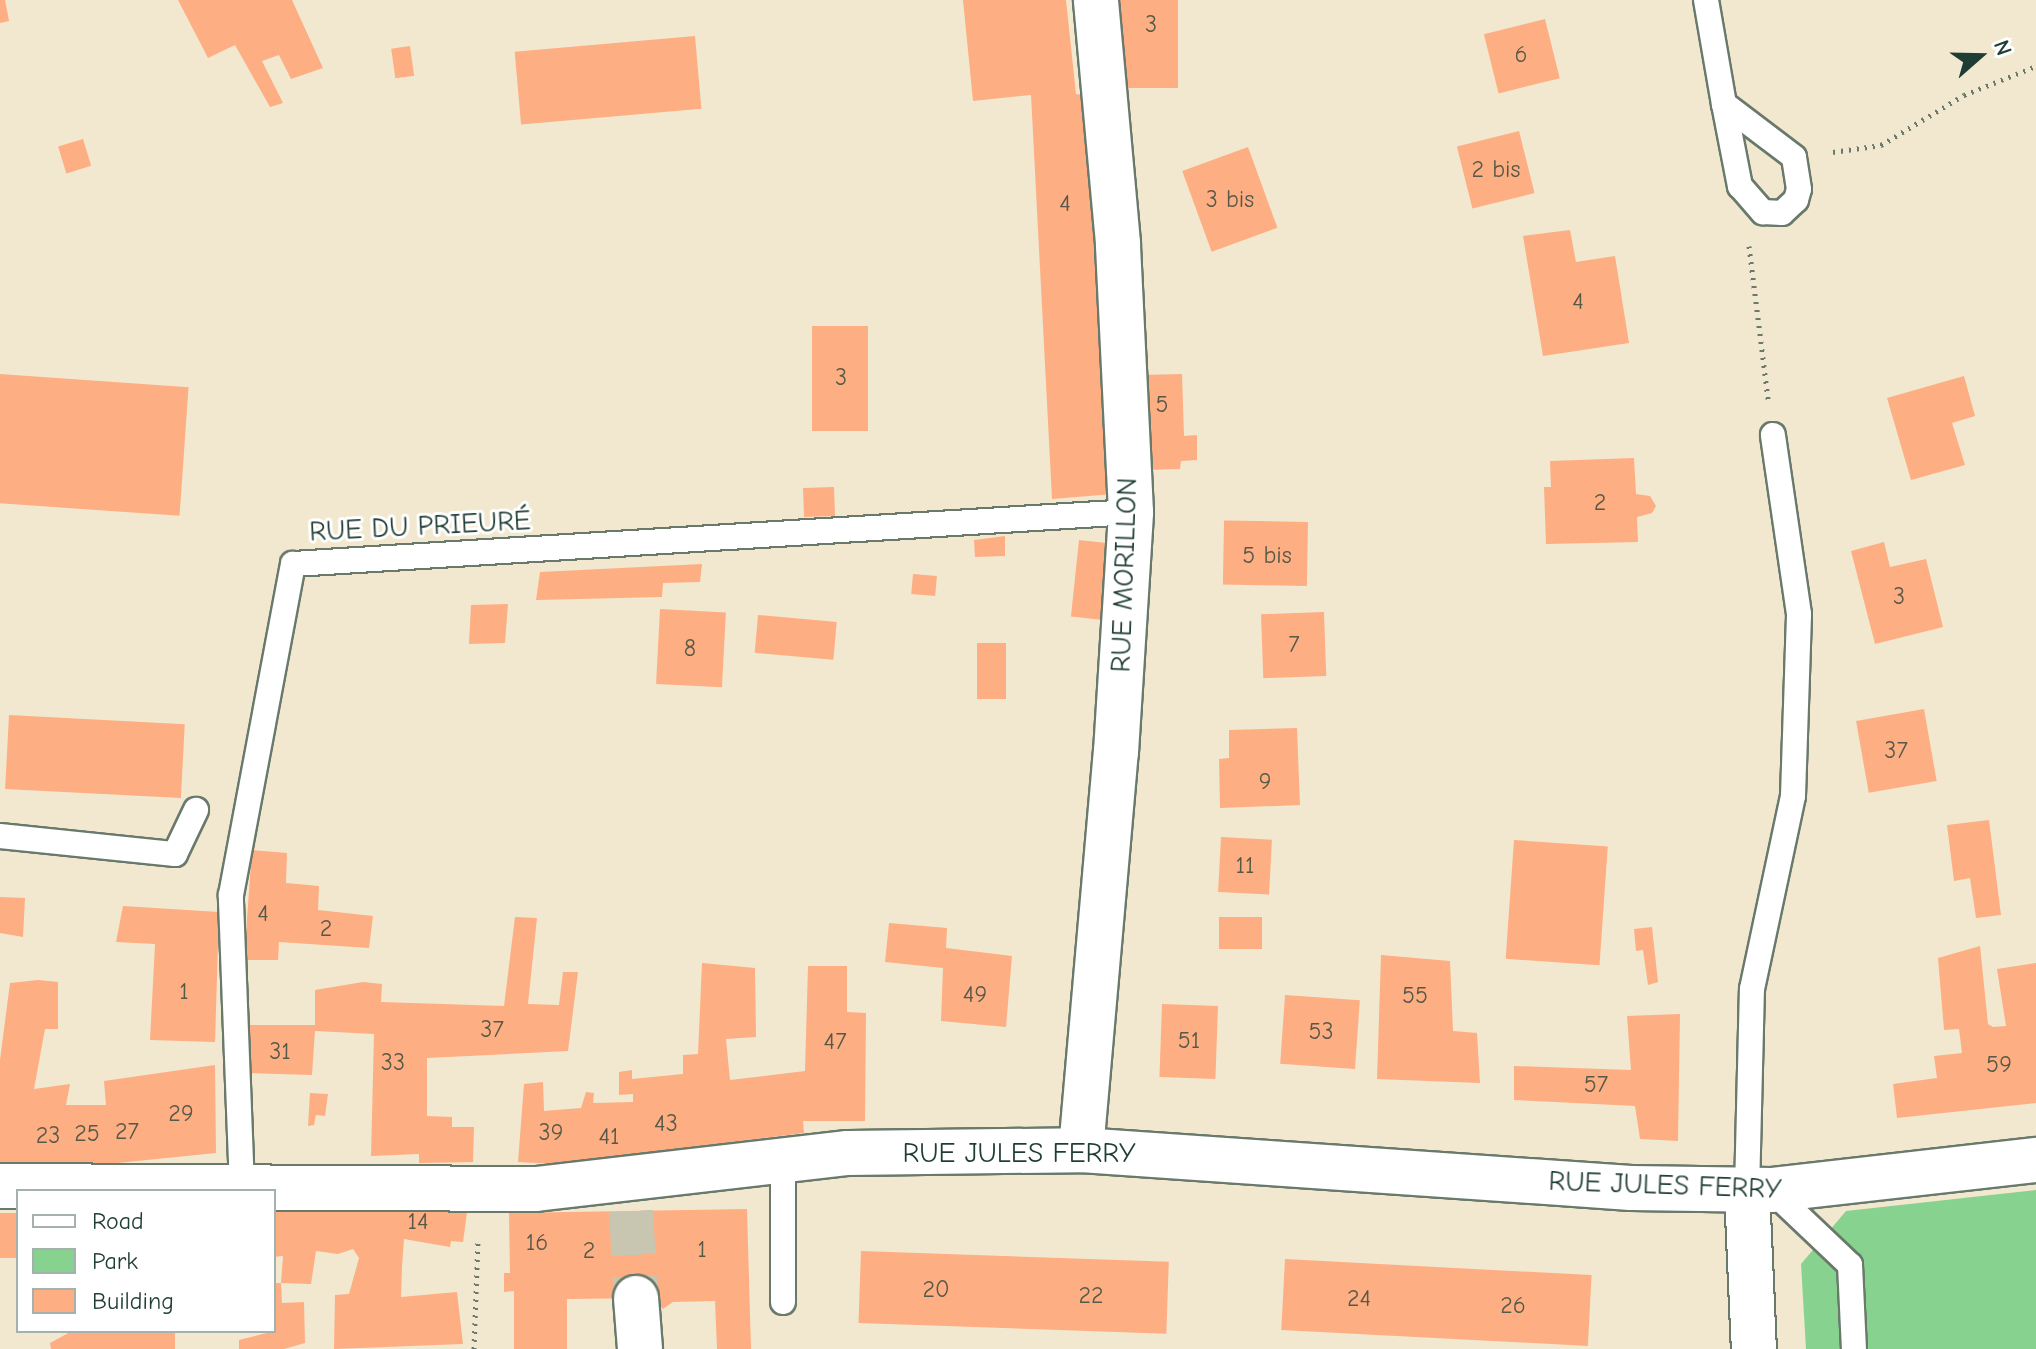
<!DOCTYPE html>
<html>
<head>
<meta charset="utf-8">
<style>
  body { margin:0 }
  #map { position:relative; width:2036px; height:1349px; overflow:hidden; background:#f2e8d0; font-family:"Comic Neue",sans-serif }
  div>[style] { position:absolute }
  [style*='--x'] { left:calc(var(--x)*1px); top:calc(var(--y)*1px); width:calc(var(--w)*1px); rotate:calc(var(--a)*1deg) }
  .green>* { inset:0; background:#88d28f }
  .building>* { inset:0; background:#feae83; transform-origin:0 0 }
  .minor-tunnel>* { height:44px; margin-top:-22px; transform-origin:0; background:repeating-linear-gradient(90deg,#c8c6b1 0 44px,transparent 0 66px) }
  .path>* { height:5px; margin-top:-2.5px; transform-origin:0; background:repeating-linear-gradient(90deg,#69796b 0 2px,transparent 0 8px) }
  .roads { filter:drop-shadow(2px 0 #69796b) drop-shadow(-2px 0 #69796b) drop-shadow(0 2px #69796b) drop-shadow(0 -2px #69796b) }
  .service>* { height:24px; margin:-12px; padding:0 12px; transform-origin:12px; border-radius:12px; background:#fff }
  .minor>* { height:44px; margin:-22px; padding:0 22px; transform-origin:22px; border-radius:22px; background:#fff }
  span { translate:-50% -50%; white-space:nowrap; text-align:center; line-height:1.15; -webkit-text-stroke:6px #fff; paint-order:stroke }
  .number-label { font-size:24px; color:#575948 }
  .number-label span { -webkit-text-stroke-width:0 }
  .street-label { font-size:28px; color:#1f3d34 }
  .legend { position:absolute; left:16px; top:1189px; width:260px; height:144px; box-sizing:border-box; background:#fff; border:2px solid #a5b1ae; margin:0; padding:10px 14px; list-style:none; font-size:24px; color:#1f3d34 }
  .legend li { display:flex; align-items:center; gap:16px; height:40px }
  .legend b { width:40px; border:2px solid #a5b1ae }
  .north { position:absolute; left:1940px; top:16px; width:80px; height:80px; -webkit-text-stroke:6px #fff; paint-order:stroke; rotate:70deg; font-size:22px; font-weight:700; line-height:32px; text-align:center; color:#1f3d34 }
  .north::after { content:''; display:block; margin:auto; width:28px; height:36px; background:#1f3d34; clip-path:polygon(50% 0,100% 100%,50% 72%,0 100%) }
</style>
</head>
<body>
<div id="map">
  <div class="green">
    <div style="clip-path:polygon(2036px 1190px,2036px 1349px,1806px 1349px,1801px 1264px,1846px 1211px)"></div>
  </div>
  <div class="building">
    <div style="clip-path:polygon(0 0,5px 0,9px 21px,0 23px)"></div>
    <div style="clip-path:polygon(178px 0,292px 0,323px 68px,291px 79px,279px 55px,262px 61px,283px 103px,270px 107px,235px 45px,208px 58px)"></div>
    <div style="clip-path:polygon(963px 0,1066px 0,1076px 94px,1087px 95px,1113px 494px,1052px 499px,1031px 95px,973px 101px)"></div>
    <div style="left:1120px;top:0;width:58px;height:88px"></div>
    <div style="left:1545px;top:19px;width:61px;height:63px;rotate:76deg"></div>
    <div style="left:695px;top:36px;width:73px;height:181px;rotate:85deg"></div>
    <div style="left:410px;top:46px;width:30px;height:19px;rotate:82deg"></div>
    <div style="left:1519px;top:131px;width:64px;height:64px;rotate:76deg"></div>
    <div style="left:83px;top:139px;width:28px;height:26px;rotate:73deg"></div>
    <div style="left:1248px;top:147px;width:86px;height:70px;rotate:70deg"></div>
    <div style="clip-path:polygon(1570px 230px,1576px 262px,1615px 256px,1629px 343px,1543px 356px,1523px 236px)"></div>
    <div style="left:812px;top:326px;width:56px;height:105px"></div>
    <div style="left:0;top:374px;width:189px;height:129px;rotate:4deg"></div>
    <div style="clip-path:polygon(1182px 374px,1184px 436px,1197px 435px,1197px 460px,1181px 461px,1180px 469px,1143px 470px,1140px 375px)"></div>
    <div style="clip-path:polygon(1964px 376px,1975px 416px,1952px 423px,1965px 465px,1911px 480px,1887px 398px)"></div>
    <div style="clip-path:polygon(1634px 458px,1636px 494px,1650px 496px,1656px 506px,1652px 513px,1637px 517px,1638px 542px,1546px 544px,1544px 487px,1551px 487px,1550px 461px)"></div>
    <div style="left:834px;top:487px;width:29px;height:31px;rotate:88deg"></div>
    <div style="left:1308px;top:522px;width:64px;height:84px;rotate:91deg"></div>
    <div style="clip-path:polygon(1005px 536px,1005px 556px,975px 557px,974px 540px)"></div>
    <div style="left:1079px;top:540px;width:30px;height:77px;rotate:6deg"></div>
    <div style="clip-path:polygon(1884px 542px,1890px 567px,1926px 559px,1943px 627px,1875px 644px,1851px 551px)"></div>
    <div style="clip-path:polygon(702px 564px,700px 582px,663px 583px,662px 597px,536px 600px,540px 572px)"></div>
    <div style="left:913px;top:574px;width:24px;height:20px;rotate:5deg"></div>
    <div style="clip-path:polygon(508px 604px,505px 643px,469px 644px,471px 605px)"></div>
    <div style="left:660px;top:609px;width:66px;height:75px;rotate:3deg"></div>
    <div style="left:1324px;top:612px;width:64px;height:63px;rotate:88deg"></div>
    <div style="left:758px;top:615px;width:79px;height:38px;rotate:5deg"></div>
    <div style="left:977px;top:643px;width:29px;height:56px"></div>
    <div style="left:1924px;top:709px;width:73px;height:69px;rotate:80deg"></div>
    <div style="left:9px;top:715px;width:176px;height:74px;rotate:3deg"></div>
    <div style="clip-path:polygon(1297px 728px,1300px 805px,1220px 808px,1219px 759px,1229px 758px,1229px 730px)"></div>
    <div style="clip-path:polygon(1989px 820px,2001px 915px,1976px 918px,1970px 878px,1954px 881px,1947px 825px)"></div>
    <div style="left:1221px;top:837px;width:51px;height:55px;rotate:3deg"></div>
    <div style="left:1514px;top:840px;width:94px;height:119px;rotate:4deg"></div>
    <div style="clip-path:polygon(252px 850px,287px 853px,286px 883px,319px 886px,318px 910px,373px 916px,369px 948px,279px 942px,278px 960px,244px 960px)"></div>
    <div style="clip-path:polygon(0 897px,25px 898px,23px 937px,0 933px)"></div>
    <div style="clip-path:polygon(123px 906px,219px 912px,215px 1042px,150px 1040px,155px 944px,116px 942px)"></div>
    <div style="clip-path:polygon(515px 917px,537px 918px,528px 1004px,559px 1005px,563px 972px,578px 972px,568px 1051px,427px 1058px,427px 1116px,452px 1117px,452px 1127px,474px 1127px,473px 1162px,419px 1163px,419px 1154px,371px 1156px,374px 1034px,315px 1031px,312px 1075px,247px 1073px,245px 1025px,315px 1025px,315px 990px,363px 982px,382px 984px,381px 1002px,504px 1006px)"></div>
    <div style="left:1219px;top:917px;width:43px;height:32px"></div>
    <div style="clip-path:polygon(889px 923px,947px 928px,946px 948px,1012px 956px,1006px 1027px,941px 1021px,943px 968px,885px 962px)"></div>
    <div style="clip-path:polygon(1652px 927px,1658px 982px,1648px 985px,1643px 950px,1636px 951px,1634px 929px)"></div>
    <div style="clip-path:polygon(1980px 946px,1988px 1024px,1993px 1027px,2006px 1026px,1997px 969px,2036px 963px,2036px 1103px,1897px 1118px,1893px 1084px,1937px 1078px,1934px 1056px,1962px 1053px,1959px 1029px,1944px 1030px,1938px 958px)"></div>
    <div style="clip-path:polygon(1381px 955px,1450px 961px,1453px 1031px,1477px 1033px,1480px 1083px,1377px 1079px)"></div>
    <div style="clip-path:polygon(702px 963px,755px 968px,756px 1037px,726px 1039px,730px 1080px,805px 1071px,808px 966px,847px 966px,847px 1012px,866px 1013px,865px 1121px,803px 1121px,804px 1133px,700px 1146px,698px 1156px,634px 1168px,518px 1162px,524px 1084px,543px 1082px,544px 1111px,581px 1108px,586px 1092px,594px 1093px,593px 1103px,633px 1102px,633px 1094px,619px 1095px,619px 1072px,632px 1070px,632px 1079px,683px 1074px,683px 1055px,698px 1054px)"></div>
    <div style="clip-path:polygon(38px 980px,58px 982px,58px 1029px,45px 1029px,34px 1089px,70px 1084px,66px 1105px,106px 1105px,104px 1081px,215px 1065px,216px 1153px,68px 1168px,0 1167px,0 1060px,10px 983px)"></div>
    <div style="left:1285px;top:995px;width:75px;height:69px;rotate:4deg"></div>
    <div style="left:1162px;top:1004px;width:56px;height:73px;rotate:2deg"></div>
    <div style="clip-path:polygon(1680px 1014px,1678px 1141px,1640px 1139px,1635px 1106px,1514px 1100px,1514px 1066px,1631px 1070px,1627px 1016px)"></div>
    <div style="clip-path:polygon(310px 1093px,328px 1094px,325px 1116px,316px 1115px,314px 1125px,308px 1126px)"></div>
    <div style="clip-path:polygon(274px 1202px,468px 1205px,463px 1242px,451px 1241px,450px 1247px,404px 1239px,402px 1267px,401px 1297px,457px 1292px,463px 1344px,334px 1349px,335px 1295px,349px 1294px,359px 1258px,353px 1249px,338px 1254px,316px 1251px,311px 1284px,281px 1283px,283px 1256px,274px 1257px)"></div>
    <div style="clip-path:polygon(747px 1209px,751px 1349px,717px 1349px,715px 1301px,673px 1302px,663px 1309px,652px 1298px,567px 1299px,567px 1349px,514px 1349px,514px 1291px,504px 1292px,504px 1273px,510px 1273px,509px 1213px)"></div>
    <div style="left:18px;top:1213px;width:45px;height:18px;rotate:90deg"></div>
    <div style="left:861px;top:1251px;width:308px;height:72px;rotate:2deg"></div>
    <div style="left:1285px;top:1259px;width:307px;height:71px;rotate:3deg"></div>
    <div style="clip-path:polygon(274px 1283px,281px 1283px,282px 1303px,304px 1302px,305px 1343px,284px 1349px,239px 1349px,239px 1340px,274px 1331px)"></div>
    <div style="clip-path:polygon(72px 1331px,175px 1331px,175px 1349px,51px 1349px,50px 1343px)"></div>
  </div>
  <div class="minor-tunnel">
    <div style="--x:631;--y:1211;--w:87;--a:86.7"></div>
  </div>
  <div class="path">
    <div style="--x:1833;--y:152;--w:49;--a:-8.3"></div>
    <div style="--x:1881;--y:145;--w:97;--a:-31.1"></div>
    <div style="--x:1964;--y:95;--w:78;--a:-21.9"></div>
    <div style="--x:1749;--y:246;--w:154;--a:82.9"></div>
    <div style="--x:474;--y:1349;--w:111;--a:-87.9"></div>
  </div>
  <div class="roads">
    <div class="service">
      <div style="--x:1706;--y:0;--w:106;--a:80.2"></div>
      <div style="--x:1724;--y:104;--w:84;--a:79"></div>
      <div style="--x:1740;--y:186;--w:35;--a:49"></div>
      <div style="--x:1763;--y:212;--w:19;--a:3"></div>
      <div style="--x:1782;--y:213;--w:19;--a:-43"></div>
      <div style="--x:1796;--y:200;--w:11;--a:-75"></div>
      <div style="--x:1799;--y:189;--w:32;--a:-99"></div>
      <div style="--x:1794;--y:157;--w:88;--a:-142.9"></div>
      <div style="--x:0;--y:836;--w:176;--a:5.9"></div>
      <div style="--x:175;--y:854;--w:49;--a:-64.5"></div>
      <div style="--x:783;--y:1161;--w:141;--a:90"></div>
      <div style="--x:242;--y:1188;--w:293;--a:-92.2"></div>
      <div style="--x:231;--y:895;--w:337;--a:-79.4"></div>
      <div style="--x:293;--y:564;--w:840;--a:-3.55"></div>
      <div style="--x:1771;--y:1190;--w:109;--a:43.5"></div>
      <div style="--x:1850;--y:1265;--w:84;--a:87.3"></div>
      <div style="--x:1747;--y:1191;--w:202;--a:-88.6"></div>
      <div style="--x:1752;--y:989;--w:197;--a:-78"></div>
      <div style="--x:1793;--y:796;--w:182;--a:-88.1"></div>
      <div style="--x:1799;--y:614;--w:181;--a:-98.3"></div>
    </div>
    <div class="minor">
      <div style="--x:1081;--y:1150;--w:400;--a:-85"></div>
      <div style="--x:1116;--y:752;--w:240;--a:-86.4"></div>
      <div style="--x:1131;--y:512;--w:269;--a:-92.8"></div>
      <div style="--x:1118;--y:243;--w:244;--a:-95.2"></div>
      <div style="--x:0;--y:1186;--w:536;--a:0.32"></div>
      <div style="--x:536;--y:1189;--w:314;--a:-6.6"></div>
      <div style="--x:848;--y:1153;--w:233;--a:-0.7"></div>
      <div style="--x:1081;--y:1150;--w:551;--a:3.95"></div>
      <div style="--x:1631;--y:1188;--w:140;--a:0.8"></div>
      <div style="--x:1771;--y:1190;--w:267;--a:-6.5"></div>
      <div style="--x:1747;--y:1191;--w:158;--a:87.5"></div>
      <div style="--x:636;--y:1298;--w:51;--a:85.5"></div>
    </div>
  </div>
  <div class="number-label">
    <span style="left:1151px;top:25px">3</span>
    <span style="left:1521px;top:55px">6</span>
    <span style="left:1496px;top:170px">2 bis</span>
    <span style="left:1230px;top:200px">3 bis</span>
    <span style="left:1065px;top:204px">4</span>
    <span style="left:1578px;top:302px">4</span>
    <span style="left:841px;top:378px">3</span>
    <span style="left:1162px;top:405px">5</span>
    <span style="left:1600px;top:503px">2</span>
    <span style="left:1267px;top:556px">5 bis</span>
    <span style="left:1899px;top:597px">3</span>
    <span style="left:1294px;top:645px">7</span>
    <span style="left:690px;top:649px">8</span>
    <span style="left:1896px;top:751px">37</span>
    <span style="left:1265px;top:782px">9</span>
    <span style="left:1245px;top:866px">11</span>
    <span style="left:263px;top:914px">4</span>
    <span style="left:326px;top:929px">2</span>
    <span style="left:184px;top:992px">1</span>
    <span style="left:975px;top:995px">49</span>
    <span style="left:1415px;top:996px">55</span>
    <span style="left:492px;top:1030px">37</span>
    <span style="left:1321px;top:1032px">53</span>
    <span style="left:1189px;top:1041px">51</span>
    <span style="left:835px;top:1042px">47</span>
    <span style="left:280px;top:1052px">31</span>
    <span style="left:393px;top:1063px">33</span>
    <span style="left:1999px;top:1065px">59</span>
    <span style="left:1596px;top:1085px">57</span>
    <span style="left:181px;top:1114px">29</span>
    <span style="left:666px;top:1124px">43</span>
    <span style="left:127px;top:1132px">27</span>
    <span style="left:551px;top:1133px">39</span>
    <span style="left:87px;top:1134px">25</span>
    <span style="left:48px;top:1136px">23</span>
    <span style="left:609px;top:1137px">41</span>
    <span style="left:418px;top:1222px">14</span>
    <span style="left:537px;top:1243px">16</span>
    <span style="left:702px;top:1250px">1</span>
    <span style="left:589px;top:1251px">2</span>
    <span style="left:936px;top:1290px">20</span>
    <span style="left:1091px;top:1296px">22</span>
    <span style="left:1359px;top:1299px">24</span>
    <span style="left:1513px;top:1306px">26</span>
  </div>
  <div class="street-label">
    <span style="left:420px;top:526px;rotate:-3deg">RUE DU PRIEURÉ</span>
    <span style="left:1124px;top:575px;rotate:-88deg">RUE MORILLON</span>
    <span style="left:1019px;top:1153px">RUE JULES FERRY</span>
    <span style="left:1665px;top:1185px;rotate:2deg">RUE JULES FERRY</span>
  </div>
  <ul class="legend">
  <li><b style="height:10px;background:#fff"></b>Road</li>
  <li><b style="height:22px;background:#88d28f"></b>Park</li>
  <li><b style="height:22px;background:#feae83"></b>Building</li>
  </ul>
  <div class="north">N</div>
</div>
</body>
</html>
